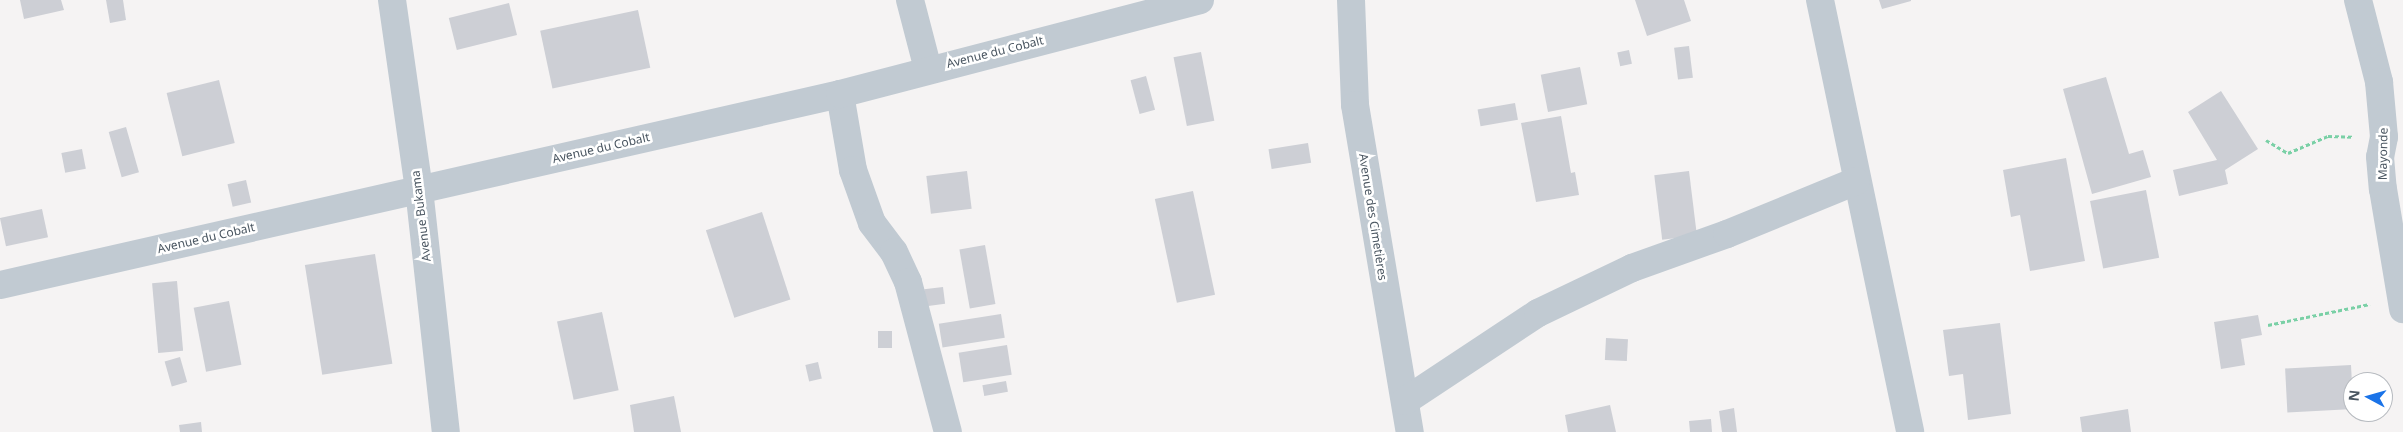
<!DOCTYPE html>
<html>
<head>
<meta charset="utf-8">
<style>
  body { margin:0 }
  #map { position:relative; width:2403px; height:432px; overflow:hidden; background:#f5f3f3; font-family:"Noto Sans",sans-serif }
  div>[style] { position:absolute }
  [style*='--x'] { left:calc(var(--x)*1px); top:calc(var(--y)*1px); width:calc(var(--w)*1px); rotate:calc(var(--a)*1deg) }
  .building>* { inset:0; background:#cdcfd5; transform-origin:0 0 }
  .path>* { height:3px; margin-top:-1.5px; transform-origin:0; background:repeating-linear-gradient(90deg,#7ad0a6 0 4px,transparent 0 6.5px) }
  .minor>* { height:28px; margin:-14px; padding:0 14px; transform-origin:14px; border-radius:14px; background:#c1cad2 }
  span { translate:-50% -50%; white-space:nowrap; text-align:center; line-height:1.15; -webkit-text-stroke:5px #fff; paint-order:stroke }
  .street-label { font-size:12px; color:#4a5661 }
  .north { position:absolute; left:2343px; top:372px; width:50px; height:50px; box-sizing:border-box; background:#fff; border:1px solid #b7bbc0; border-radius:50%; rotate:276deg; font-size:14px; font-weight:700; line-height:20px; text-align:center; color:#4a5661 }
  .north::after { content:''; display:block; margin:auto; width:18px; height:22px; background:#1a73e8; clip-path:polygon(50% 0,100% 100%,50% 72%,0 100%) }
</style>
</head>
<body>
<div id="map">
  <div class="building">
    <div style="clip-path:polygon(20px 0,61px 0,64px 10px,24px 19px)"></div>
    <div style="clip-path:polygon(106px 0,123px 0,126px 20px,110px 23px)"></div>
    <div style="clip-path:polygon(1635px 0,1684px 0,1691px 21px,1647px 36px)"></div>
    <div style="clip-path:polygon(1879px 0,1911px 0,1911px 1px,1882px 9px)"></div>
    <div style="left:509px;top:3px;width:33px;height:62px;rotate:76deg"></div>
    <div style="left:638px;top:10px;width:59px;height:100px;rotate:78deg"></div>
    <div style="left:1689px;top:46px;width:32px;height:15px;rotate:83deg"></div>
    <div style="left:1629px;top:50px;width:14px;height:12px;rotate:78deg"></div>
    <div style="left:1201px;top:52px;width:70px;height:28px;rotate:79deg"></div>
    <div style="left:1580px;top:67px;width:38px;height:40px;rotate:79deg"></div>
    <div style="left:1146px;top:76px;width:35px;height:16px;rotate:75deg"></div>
    <div style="clip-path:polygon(2106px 77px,2129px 154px,2143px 150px,2151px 177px,2092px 194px,2063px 89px)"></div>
    <div style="left:219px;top:80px;width:65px;height:54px;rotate:76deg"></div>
    <div style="clip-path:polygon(2221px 91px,2258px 149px,2225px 170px,2228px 184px,2179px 196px,2173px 170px,2217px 160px,2188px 112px)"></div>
    <div style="left:1515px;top:103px;width:17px;height:38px;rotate:80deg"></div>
    <div style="clip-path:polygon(1561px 116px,1571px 173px,1575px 172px,1579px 195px,1536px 202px,1521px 123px)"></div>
    <div style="left:126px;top:127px;width:47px;height:18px;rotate:74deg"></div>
    <div style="left:1308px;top:143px;width:20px;height:40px;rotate:81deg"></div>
    <div style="left:82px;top:149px;width:20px;height:21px;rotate:79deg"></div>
    <div style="clip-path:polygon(2066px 158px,2085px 261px,2030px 271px,2020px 215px,2011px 217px,2003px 170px)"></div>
    <div style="left:967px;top:171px;width:38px;height:41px;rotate:83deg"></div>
    <div style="left:1689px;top:171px;width:65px;height:35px;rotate:83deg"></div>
    <div style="left:246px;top:180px;width:23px;height:19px;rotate:77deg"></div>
    <div style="left:2146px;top:190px;width:69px;height:57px;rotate:79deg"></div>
    <div style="left:1193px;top:191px;width:106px;height:39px;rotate:78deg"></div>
    <div style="left:42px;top:209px;width:29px;height:43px;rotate:78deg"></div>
    <div style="left:762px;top:212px;width:92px;height:59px;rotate:72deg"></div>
    <div style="left:985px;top:245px;width:60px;height:26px;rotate:80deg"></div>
    <div style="left:375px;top:254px;width:111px;height:71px;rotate:81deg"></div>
    <div style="left:177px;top:281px;width:70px;height:25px;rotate:85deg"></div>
    <div style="left:943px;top:287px;width:17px;height:19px;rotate:83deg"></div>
    <div style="left:229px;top:301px;width:65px;height:36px;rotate:79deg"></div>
    <div style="left:602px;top:312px;width:80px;height:46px;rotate:78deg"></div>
    <div style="left:1001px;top:314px;width:24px;height:63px;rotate:81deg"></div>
    <div style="clip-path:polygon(2258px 315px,2262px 335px,2241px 339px,2245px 365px,2221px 369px,2214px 322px)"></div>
    <div style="clip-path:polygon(2000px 323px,2011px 414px,1968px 420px,1963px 374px,1949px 376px,1943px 330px)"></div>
    <div style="left:878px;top:331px;width:14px;height:17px"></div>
    <div style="left:1606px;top:338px;width:22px;height:22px;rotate:3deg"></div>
    <div style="left:1007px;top:345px;width:30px;height:49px;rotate:81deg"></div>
    <div style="left:180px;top:357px;width:26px;height:16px;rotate:74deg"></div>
    <div style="left:818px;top:362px;width:17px;height:13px;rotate:77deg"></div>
    <div style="left:2351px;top:365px;width:44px;height:66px;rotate:87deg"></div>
    <div style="left:1006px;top:381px;width:11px;height:24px;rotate:80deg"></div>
    <div style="clip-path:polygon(674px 396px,681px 432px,634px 432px,630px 405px)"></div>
    <div style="clip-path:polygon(1610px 405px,1616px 432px,1568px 432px,1565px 415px)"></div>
    <div style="clip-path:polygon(1734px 408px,1737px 432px,1722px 432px,1719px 411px)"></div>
    <div style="clip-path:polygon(2128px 409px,2131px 432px,2082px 432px,2080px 417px)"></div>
    <div style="clip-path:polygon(1711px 419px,1712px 432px,1690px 432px,1689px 421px)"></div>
    <div style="clip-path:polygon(201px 422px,202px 432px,180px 432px,179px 425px)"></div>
  </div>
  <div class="path">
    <div style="--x:2266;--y:140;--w:26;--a:31"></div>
    <div style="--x:2288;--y:153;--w:43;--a:-23"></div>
    <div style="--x:2328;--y:136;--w:25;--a:2"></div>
    <div style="--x:2268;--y:325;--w:104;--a:-11.6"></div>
  </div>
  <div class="minor">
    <div style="--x:392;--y:0;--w:191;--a:81.9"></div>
    <div style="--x:419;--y:189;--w:244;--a:83.7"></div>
    <div style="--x:910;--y:0;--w:71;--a:75.4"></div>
    <div style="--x:1351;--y:0;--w:105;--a:87.8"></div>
    <div style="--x:1355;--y:105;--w:332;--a:80.5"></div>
    <div style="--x:1820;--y:0;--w:441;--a:78.2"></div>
    <div style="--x:2358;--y:0;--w:85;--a:75.6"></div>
    <div style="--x:2379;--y:82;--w:55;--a:84.8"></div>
    <div style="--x:2384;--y:137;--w:20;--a:101"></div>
    <div style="--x:2380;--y:157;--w:32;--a:85"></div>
    <div style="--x:2383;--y:189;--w:122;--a:80.5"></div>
    <div style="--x:840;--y:94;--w:77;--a:80.3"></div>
    <div style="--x:853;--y:170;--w:56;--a:70.3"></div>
    <div style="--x:872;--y:223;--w:36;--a:53"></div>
    <div style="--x:894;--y:252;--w:33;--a:65"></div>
    <div style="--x:908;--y:282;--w:155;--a:75.1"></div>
    <div style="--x:0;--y:285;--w:861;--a:-12.81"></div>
    <div style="--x:840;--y:94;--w:372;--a:-14.6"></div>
    <div style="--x:1405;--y:401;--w:159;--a:-33.5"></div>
    <div style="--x:1538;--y:313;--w:104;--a:-25.6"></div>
    <div style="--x:1632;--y:268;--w:101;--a:-19.7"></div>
    <div style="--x:1727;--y:234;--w:139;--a:-22.3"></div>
  </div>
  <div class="street-label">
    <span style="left:995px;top:52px;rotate:-14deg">Avenue du Cobalt</span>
    <span style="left:601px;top:148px;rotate:-13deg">Avenue du Cobalt</span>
    <span style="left:2383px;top:154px;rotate:-89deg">Mayonde</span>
    <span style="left:421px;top:216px;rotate:-97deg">Avenue Bukama</span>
    <span style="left:1373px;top:217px;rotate:81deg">Avenue des Cimetières</span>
    <span style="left:206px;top:238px;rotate:-13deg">Avenue du Cobalt</span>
  </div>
  <div class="north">N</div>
</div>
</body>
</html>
